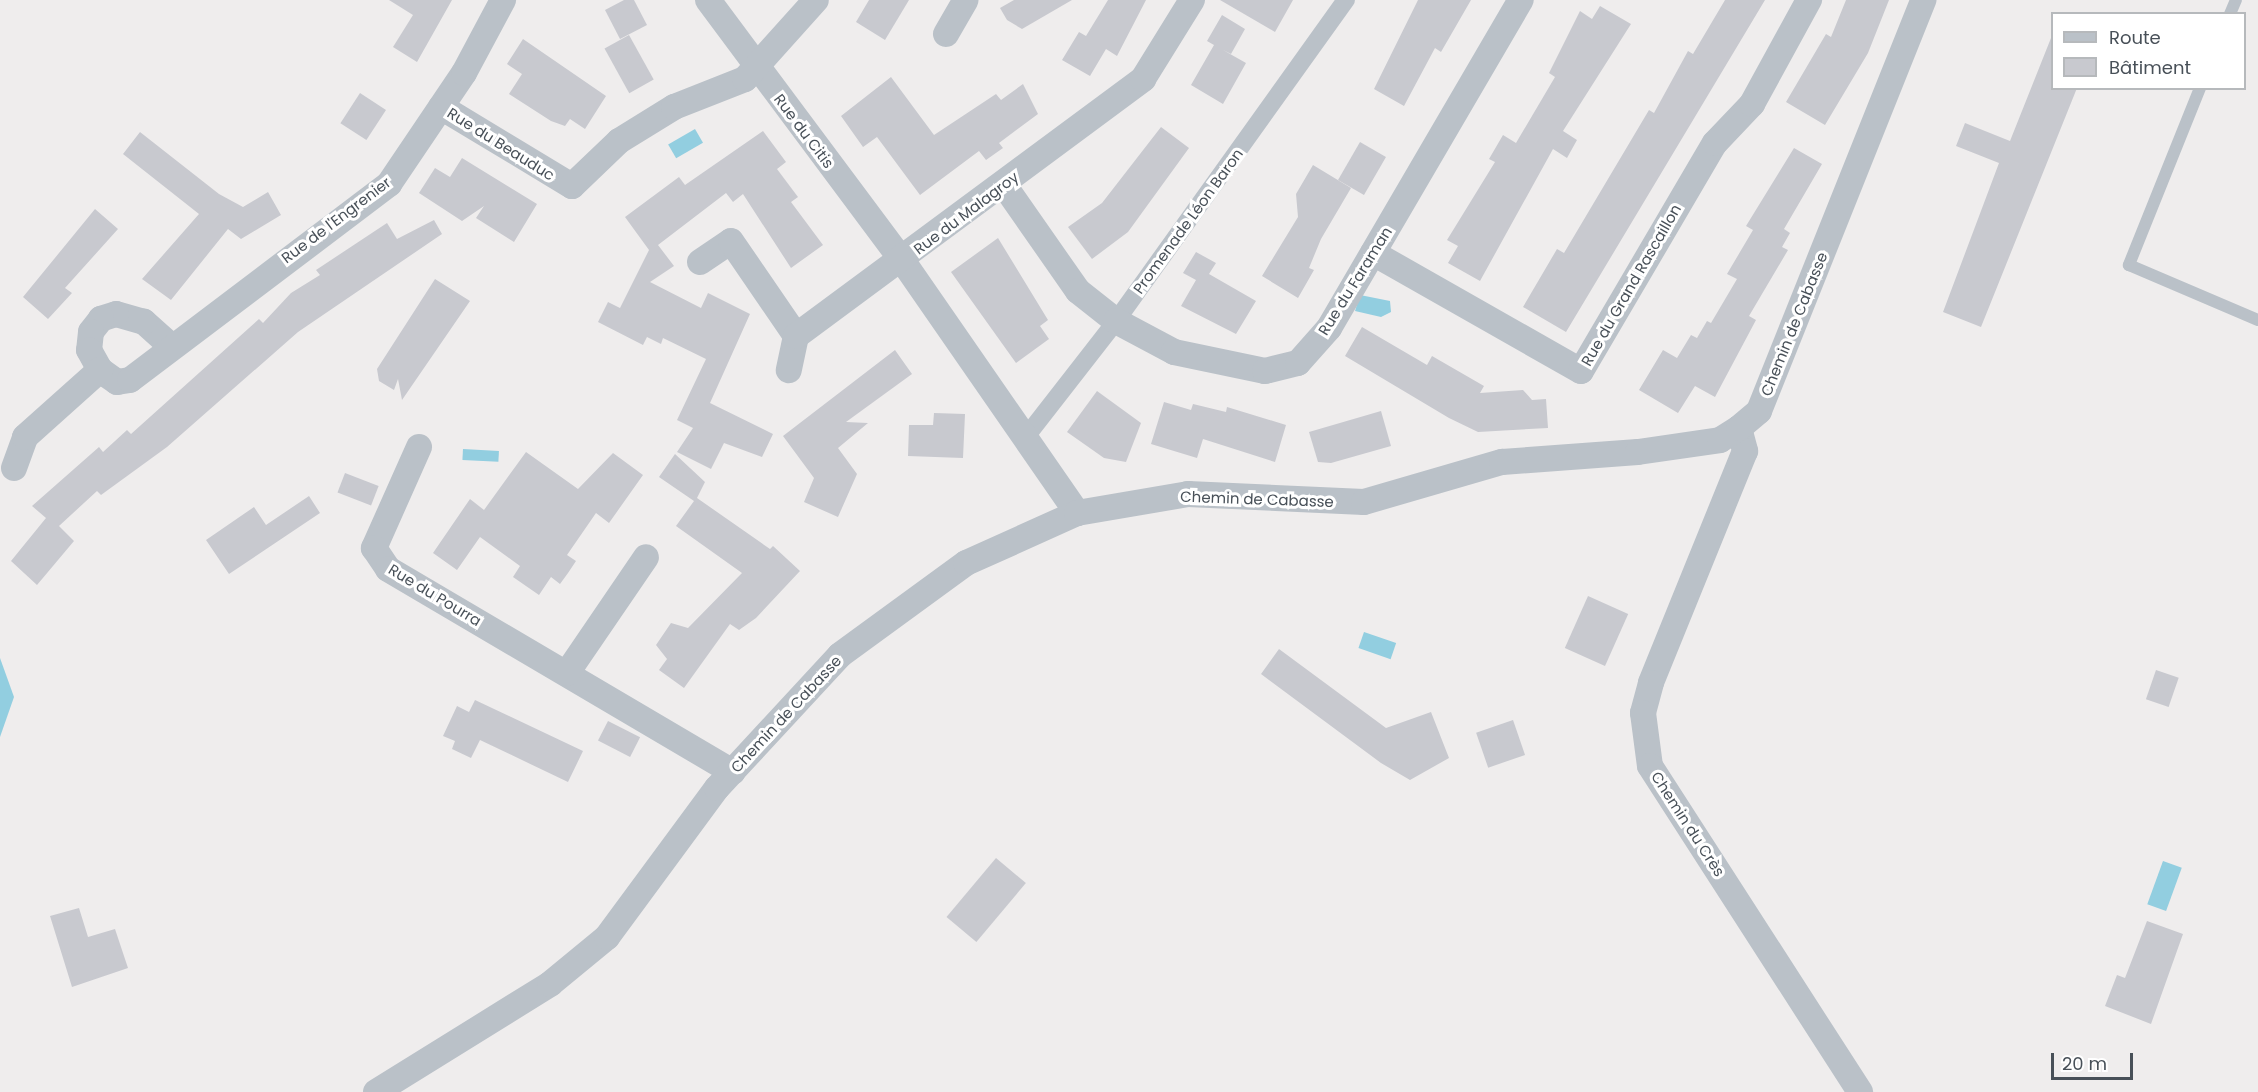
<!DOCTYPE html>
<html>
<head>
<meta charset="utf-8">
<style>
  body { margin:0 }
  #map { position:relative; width:2258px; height:1092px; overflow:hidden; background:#efeded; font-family:Poppins,sans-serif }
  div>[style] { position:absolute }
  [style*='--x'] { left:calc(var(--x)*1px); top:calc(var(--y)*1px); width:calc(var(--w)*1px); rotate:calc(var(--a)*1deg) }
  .water>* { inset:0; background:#92cee0; transform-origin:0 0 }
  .building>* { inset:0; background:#c8c9cf; transform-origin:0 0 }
  .service>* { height:12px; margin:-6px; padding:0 6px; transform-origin:6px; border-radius:6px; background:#bac1c8 }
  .pedestrian>* { height:18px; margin:-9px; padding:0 9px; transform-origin:9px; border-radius:9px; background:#bac1c8 }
  .minor>* { height:26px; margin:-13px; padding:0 13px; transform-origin:13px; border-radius:13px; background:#bac1c8 }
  span { translate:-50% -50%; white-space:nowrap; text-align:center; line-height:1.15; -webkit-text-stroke:6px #fff; paint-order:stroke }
  .street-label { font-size:15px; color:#485058 }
  .legend { position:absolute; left:2051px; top:12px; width:195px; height:78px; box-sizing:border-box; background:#fff; border:2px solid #b6b9bc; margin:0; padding:8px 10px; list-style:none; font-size:18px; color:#485058 }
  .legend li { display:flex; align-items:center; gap:12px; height:30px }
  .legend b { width:30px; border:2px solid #b6b9bc }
  .scale { position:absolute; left:2051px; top:1053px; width:82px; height:27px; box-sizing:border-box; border:3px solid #485058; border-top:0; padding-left:8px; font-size:18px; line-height:21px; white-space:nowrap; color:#485058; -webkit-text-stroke:4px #fff; paint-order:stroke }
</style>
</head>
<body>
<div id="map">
  <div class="water">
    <div style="left:695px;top:129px;width:16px;height:31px;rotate:60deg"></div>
    <div style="clip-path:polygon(1360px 295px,1390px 301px,1391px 312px,1381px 317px,1355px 311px)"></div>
    <div style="left:463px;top:449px;width:36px;height:11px;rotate:3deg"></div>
    <div style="left:1364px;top:632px;width:34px;height:17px;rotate:19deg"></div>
    <div style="clip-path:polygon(0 658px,14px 697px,0 737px)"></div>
    <div style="left:2163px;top:861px;width:20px;height:46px;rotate:20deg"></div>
  </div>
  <div class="building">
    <div style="clip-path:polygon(389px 0,452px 0,417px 62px,393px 47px,413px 15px)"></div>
    <div style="clip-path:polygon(624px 0,634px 0,647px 25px,620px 39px,605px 10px)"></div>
    <div style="clip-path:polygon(869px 0,909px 0,885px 40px,856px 22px)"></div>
    <div style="clip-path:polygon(1014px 0,1072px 0,1022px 29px,1007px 20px,1000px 8px)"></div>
    <div style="clip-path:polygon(1108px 0,1146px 0,1117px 56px,1106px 49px,1090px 76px,1062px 60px,1079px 32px,1086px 36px)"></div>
    <div style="clip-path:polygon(1220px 0,1293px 0,1275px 32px)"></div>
    <div style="clip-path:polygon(1418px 0,1471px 0,1441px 52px,1435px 48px,1404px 106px,1374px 89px)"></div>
    <div style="clip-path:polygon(1725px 0,1765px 0,1566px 332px,1523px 307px,1557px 249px,1564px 253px,1649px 110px,1654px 113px,1688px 51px,1693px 54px)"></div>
    <div style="clip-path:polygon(1846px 0,1889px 0,1868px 53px,1825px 125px,1786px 102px,1826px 34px,1831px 37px)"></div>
    <div style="clip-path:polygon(1600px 6px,1631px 24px,1563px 131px,1577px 140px,1567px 158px,1553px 149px,1480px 281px,1448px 263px,1458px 246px,1447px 240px,1495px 162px,1489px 159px,1503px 135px,1516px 143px,1555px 77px,1549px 73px,1580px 11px,1592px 19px)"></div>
    <div style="clip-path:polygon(1222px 15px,1245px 29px,1231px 54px,1223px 50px,1246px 63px,1223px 104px,1191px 85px,1214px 45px,1207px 41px)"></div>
    <div style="left:629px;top:35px;width:51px;height:28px;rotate:61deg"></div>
    <div style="clip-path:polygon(2051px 38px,2052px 88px,2077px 88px,1981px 327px,1943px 312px,1999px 163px,1956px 146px,1965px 123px,2010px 141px)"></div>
    <div style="clip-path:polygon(523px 39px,606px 96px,585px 129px,570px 119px,565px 126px,551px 121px,509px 94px,522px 74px,507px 64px)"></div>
    <div style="clip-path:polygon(891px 77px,934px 135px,996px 94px,1001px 100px,1023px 84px,1038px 114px,999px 143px,1003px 148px,986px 160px,979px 151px,920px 195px,877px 137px,863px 147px,841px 116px)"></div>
    <div style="left:360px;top:93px;width:31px;height:36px;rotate:33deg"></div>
    <div style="clip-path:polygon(1161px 127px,1189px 148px,1128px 232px,1092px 259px,1068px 227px,1102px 203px)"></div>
    <div style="clip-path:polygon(763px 131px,786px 162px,777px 169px,798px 197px,791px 202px,823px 245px,791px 268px,743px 194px,733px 202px,726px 193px,658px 245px,674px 266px,650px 282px,701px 308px,708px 293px,750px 314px,710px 403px,773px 434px,762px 457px,724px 443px,711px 469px,677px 452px,693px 428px,677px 420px,706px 359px,663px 338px,661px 344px,647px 337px,643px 345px,598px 322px,608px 302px,620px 308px,649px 250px,625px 217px,679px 177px,685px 185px)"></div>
    <div style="clip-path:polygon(140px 132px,219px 194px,243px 207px,268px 192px,281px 215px,241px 239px,228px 229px,171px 300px,142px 279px,199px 214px,123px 154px)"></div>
    <div style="left:1360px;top:142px;width:30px;height:44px;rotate:30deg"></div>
    <div style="clip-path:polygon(1794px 148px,1822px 164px,1784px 229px,1790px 233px,1782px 247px,1788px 250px,1749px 316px,1756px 320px,1715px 397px,1695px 386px,1678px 413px,1639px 390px,1663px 350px,1677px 358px,1691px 335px,1697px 338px,1707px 321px,1711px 323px,1737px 279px,1727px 274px,1753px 230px,1746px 226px)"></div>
    <div style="clip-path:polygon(462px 158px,537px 204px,514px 242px,476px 218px,484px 206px,462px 221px,419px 193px,435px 168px,450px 177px)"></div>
    <div style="clip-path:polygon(1313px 165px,1351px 188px,1321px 239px,1309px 268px,1314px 270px,1298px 298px,1262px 276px,1298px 217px,1296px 194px)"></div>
    <div style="clip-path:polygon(95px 209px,118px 229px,65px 288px,72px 293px,48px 319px,23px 297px)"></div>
    <div style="clip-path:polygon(434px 220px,442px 234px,298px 332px,167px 447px,101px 495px,97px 491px,59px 526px,74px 541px,37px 585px,11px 561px,46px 518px,32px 506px,99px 447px,103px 452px,127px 430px,131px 434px,259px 319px,263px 323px,291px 293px,320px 275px,316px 270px,387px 223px,397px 239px)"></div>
    <div style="clip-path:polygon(998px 238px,1048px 320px,1040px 326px,1049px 339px,1016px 363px,951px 272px)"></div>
    <div style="clip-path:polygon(1196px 252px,1216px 263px,1209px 274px,1256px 301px,1236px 334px,1181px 306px,1196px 280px,1183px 273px)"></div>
    <div style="clip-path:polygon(435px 279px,470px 301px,402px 400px,398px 379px,394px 390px,379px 381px,377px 369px)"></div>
    <div style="clip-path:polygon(1362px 327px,1427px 365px,1432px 356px,1484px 386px,1480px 393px,1523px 390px,1532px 400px,1546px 399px,1548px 428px,1478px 432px,1449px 418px,1345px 356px)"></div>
    <div style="clip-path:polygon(895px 350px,912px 374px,846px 422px,868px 423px,838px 448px,857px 474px,838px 517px,804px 502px,814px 478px,783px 436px)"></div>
    <div style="clip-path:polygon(1097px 391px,1141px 423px,1126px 462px,1104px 458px,1067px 432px)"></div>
    <div style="clip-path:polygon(1164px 402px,1191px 410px,1193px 404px,1226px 412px,1227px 407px,1286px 425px,1275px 462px,1203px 439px,1197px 458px,1151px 444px)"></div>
    <div style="clip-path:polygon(1381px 411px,1391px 446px,1331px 463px,1318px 462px,1309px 432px)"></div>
    <div style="clip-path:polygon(934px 413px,965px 414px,963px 458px,908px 456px,909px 425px,933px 425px)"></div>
    <div style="clip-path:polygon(526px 452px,578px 489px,613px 453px,643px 475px,609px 523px,596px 513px,567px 555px,576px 561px,568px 573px,560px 584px,551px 577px,539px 595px,513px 577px,520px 566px,480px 537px,457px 570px,433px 553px,470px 499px,484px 510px)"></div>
    <div style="clip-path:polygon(675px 454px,705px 482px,697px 498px,770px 549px,773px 546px,800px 571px,756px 618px,739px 630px,730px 624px,684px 688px,659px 670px,667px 659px,656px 645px,671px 623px,688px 628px,742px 573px,676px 526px,694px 501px,659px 477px)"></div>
    <div style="left:345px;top:473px;width:36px;height:21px;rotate:21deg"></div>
    <div style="clip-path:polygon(309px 496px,320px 513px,229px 574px,206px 540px,254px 507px,266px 525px)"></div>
    <div style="left:1588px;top:596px;width:44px;height:57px;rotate:24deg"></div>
    <div style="clip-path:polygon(1279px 649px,1386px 728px,1431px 712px,1449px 758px,1410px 780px,1381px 763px,1261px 674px)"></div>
    <div style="left:2156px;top:670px;width:24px;height:31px;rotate:19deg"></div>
    <div style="clip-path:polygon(475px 700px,583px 751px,568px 782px,480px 740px,471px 758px,452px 749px,455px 741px,443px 736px,457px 706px,469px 712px)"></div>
    <div style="left:1513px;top:720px;width:37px;height:39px;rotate:71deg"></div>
    <div style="left:608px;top:721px;width:36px;height:22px;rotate:27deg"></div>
    <div style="left:996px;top:858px;width:39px;height:77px;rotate:40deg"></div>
    <div style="clip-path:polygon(79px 908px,88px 937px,115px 929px,128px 968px,72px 987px,50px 916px)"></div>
    <div style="clip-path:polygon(2147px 921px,2183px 934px,2151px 1024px,2105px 1006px,2117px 975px,2125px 978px)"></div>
  </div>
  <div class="service">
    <div style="--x:2230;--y:14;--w:15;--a:-67"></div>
    <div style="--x:2200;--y:88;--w:191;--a:111.9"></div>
    <div style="--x:2129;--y:265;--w:140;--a:23.1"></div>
  </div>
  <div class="pedestrian">
    <div style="--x:1025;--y:438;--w:148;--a:-52.1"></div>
    <div style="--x:1116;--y:321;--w:395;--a:-54.4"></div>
  </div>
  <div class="minor">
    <div style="--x:708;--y:0;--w:324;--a:53.3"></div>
    <div style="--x:902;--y:260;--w:308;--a:55.3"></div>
    <div style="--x:946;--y:34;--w:39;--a:-60"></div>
    <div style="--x:441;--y:107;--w:153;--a:31.1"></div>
    <div style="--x:572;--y:186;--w:65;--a:-43.8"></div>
    <div style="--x:619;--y:141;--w:65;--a:-31.7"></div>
    <div style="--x:674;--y:107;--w:76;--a:-21.5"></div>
    <div style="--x:745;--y:79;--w:106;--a:-48.1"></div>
    <div style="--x:1004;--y:185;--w:129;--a:55.1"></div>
    <div style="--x:1078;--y:291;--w:48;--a:38.3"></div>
    <div style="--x:1116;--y:321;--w:66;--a:28.1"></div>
    <div style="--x:1174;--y:352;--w:93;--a:11.8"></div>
    <div style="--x:1265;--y:371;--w:34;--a:-14"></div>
    <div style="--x:1298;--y:363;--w:47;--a:-48.5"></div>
    <div style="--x:1329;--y:328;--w:380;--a:-59.7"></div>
    <div style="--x:1373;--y:253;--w:239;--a:29.6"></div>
    <div style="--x:1581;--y:371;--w:264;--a:-59.6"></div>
    <div style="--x:1715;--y:143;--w:54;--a:-46.5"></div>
    <div style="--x:1752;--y:104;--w:119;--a:-61.3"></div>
    <div style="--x:700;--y:262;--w:37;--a:-34"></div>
    <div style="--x:731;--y:241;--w:115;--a:55.6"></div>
    <div style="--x:796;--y:336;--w:35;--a:102"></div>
    <div style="--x:796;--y:336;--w:432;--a:-36.5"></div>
    <div style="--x:1143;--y:79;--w:93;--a:-58.2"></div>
    <div style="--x:172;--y:347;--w:38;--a:-138"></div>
    <div style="--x:144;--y:322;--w:29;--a:-164"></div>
    <div style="--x:116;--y:314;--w:16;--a:162"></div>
    <div style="--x:101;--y:319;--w:16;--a:128"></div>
    <div style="--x:91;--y:332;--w:18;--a:96"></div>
    <div style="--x:89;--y:350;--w:23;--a:61"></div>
    <div style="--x:100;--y:370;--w:21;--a:35"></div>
    <div style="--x:117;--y:382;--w:13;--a:-9"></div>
    <div style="--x:130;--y:380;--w:325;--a:-37.1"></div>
    <div style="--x:389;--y:184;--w:134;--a:-56"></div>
    <div style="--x:464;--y:73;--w:83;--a:-61.9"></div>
    <div style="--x:1739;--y:428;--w:24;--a:75"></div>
    <div style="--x:1745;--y:451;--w:250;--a:112.1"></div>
    <div style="--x:1651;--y:683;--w:31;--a:105"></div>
    <div style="--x:1643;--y:713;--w:53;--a:82.5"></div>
    <div style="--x:1650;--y:766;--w:388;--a:57.2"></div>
    <div style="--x:419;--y:447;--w:111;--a:114"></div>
    <div style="--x:374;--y:548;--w:25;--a:56"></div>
    <div style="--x:388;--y:569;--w:400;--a:30.5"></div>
    <div style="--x:14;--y:468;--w:33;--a:-70"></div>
    <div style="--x:25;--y:437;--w:101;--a:-41.8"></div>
    <div style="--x:567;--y:673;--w:140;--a:-55.7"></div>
    <div style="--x:376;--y:1092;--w:205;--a:-31.8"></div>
    <div style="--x:550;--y:984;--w:74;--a:-39.5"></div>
    <div style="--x:607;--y:937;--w:185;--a:-53.6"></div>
    <div style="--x:717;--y:788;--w:181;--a:-47.2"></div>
    <div style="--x:840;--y:655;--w:156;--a:-36.1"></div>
    <div style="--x:966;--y:563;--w:122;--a:-24.2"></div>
    <div style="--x:1077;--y:513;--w:113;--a:-9.7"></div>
    <div style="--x:1188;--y:494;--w:176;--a:2.6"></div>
    <div style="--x:1364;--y:502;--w:144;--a:-16.2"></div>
    <div style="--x:1502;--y:462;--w:136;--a:-4.2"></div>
    <div style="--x:1638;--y:452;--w:83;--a:-8.3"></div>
    <div style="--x:1720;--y:440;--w:22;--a:-32"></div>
    <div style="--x:1739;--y:428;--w:26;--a:-40"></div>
    <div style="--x:1759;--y:411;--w:443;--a:-68.2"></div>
  </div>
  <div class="street-label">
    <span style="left:804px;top:131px;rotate:53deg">Rue du Citis</span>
    <span style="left:501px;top:144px;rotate:32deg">Rue du Beauduc</span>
    <span style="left:966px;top:213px;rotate:-37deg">Rue du Malagroy</span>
    <span style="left:336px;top:220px;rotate:-37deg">Rue de l'Engrenier</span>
    <span style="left:1188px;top:221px;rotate:-54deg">Promenade Léon Baron</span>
    <span style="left:1355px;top:281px;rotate:-58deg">Rue du Faraman</span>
    <span style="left:1631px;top:285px;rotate:-60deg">Rue du Grand Rascaillon</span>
    <span style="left:1794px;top:324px;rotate:-68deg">Chemin de Cabasse</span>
    <span style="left:1257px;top:499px;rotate:2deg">Chemin de Cabasse</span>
    <span style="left:435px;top:595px;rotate:31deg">Rue du Pourra</span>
    <span style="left:786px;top:714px;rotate:-47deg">Chemin de Cabasse</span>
    <span style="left:1688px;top:824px;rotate:57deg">Chemin du Crès</span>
  </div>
  <ul class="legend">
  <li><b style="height:8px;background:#bac1c8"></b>Route</li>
  <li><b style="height:16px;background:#c8c9cf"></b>Bâtiment</li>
  </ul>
  <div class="scale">20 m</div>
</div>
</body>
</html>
